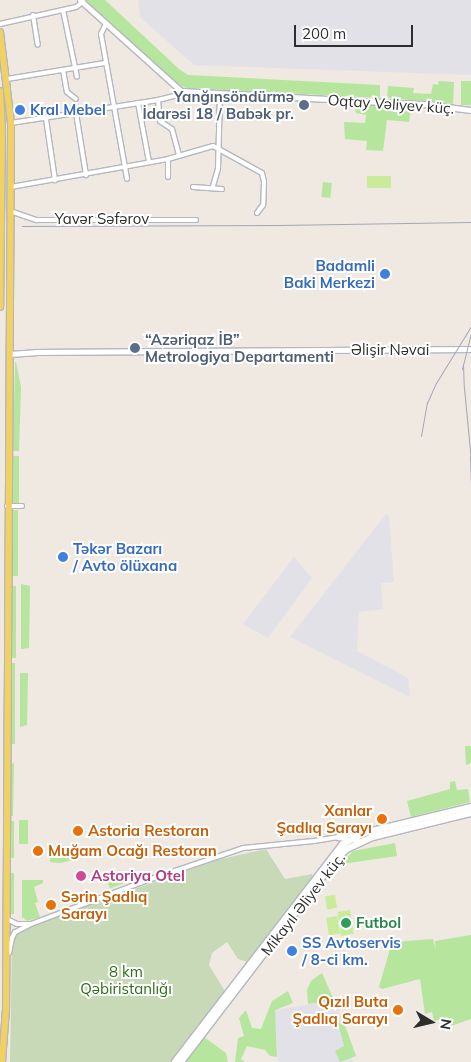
<!DOCTYPE html>
<html>
<head>
<meta charset="utf-8">
<style>
  body { margin:0 }
  #map { position:relative; width:471px; height:1062px; overflow:hidden; background:#efe9e1; font-family:Mulish,sans-serif }
  div>[style] { position:absolute }
  [style*='--x'] { left:calc(var(--x)*1px); top:calc(var(--y)*1px); width:calc(var(--w)*1px); rotate:calc(var(--a)*1deg) }
  .industrial>* { inset:0; background:#e3e1e8 }
  .green>* { inset:0; background:#b6e59e; transform-origin:0 0 }
  .cemetery>* { inset:0; background:#c8d9b8 }
  .pitch>* { inset:0; background:#c9ec9a; transform-origin:0 0 }
  .roads { filter:drop-shadow(1px 0 #b4b7c1) drop-shadow(-1px 0 #b4b7c1) drop-shadow(0 1px #b4b7c1) drop-shadow(0 -1px #b4b7c1) }
  .minor>* { height:4px; margin:-2px; padding:0 2px; transform-origin:2px; border-radius:2px; background:#fff }
  .tertiary>* { height:5px; margin:-2.5px; padding:0 2.5px; transform-origin:2.5px; border-radius:2.5px; background:#fff }
  .secondary>* { height:5.5px; margin:-2.75px; padding:0 2.75px; transform-origin:2.75px; border-radius:2.75px; background:#fff }
  .primary>* { height:6px; margin:-3px; padding:0 3px; transform-origin:3px; border-radius:3px; background:#f2d163 }
  .rail>* { height:1px; margin:-0.5px; padding:0 0.5px; transform-origin:0.5px; border-radius:0.5px; background:#a3a6b8 }
  .dots>* { width:14px; height:14px; translate:-50% -50%; box-sizing:border-box; border:2px solid #fff; border-radius:50% }
  span { translate:-50% -50%; white-space:nowrap; text-align:center; line-height:1.15; -webkit-text-stroke:4px #fff; paint-order:stroke }
  .service-label { font-size:15px; color:#4e5e75; font-weight:700 }
  .right { translate:-100% -50%; text-align:right }
  .left { translate:0 -50%; text-align:left }
  .street-label { font-size:15px; color:#2e2e2e }
  .shop-label { font-size:15px; color:#366cbe; font-weight:700 }
  .food-label { font-size:15px; color:#c56008; font-weight:700 }
  .hotel-label { font-size:15px; color:#b23c85; font-weight:700 }
  .leisure-label { font-size:15px; color:#27864d; font-weight:700 }
  .park-label { font-size:15px; color:#2c6e1b }
  .north { position:absolute; left:406px; top:997px; width:50px; height:50px; -webkit-text-stroke:4px #fff; paint-order:stroke; rotate:99deg; font-size:14px; font-weight:700; line-height:20px; text-align:center; color:#2e2e2e }
  .north::after { content:''; display:block; margin:auto; width:18px; height:22px; background:#2e2e2e; clip-path:polygon(50% 0,100% 100%,50% 72%,0 100%) }
  .scale { position:absolute; left:294px; top:25px; width:119px; height:22px; box-sizing:border-box; border:2px solid #2e2e2e; border-top:0; padding-left:6px; font-size:15px; line-height:18px; white-space:nowrap; color:#2e2e2e; -webkit-text-stroke:4px #fff; paint-order:stroke }
</style>
</head>
<body>
<div id="map">
  <div class="industrial">
    <div style="clip-path:polygon(138px 0,471px 0,471px 75px,194px 65px,140px 17px)"></div>
    <div style="clip-path:polygon(386px 514px,389px 516px,394px 582px,381px 583px,383px 609px,359px 612px,357px 651px,408px 678px,410px 697px,290px 637px)"></div>
    <div style="clip-path:polygon(294px 557px,312px 578px,268px 638px,243px 624px)"></div>
    <div style="clip-path:polygon(334px 1000px,356px 1056px,351px 1058px,353px 1062px,278px 1062px,275px 1010px)"></div>
  </div>
  <div class="green">
    <div style="clip-path:polygon(84px 0,105px 0,179px 69px,188px 75px,380px 85px,380px 98px,186px 88px,176px 83px)"></div>
    <div style="clip-path:polygon(439px 81px,454px 82px,453px 104px,387px 98px,388px 86px,414px 88px,413px 93px,431px 94px,433px 84px,438px 85px)"></div>
    <div style="left:461px;top:81px;width:10px;height:24px"></div>
    <div style="clip-path:polygon(350px 103px,411px 108px,409px 122px,387px 120px,383px 151px,366px 150px,367px 141px,345px 139px,344px 122px,365px 123px,366px 115px,356px 113px,355px 109px,349px 107px)"></div>
    <div style="left:323px;top:182px;width:9px;height:15px;rotate:6deg"></div>
    <div style="clip-path:polygon(15px 362px,16px 362px,21px 387px,19px 451px,13px 451px)"></div>
    <div style="clip-path:polygon(13px 456px,19px 456px,19px 503px,12px 503px)"></div>
    <div style="left:12px;top:510px;width:6px;height:66px"></div>
    <div style="clip-path:polygon(21px 584px,30px 586px,29px 648px,21px 649px)"></div>
    <div style="left:12px;top:586px;width:4px;height:72px"></div>
    <div style="left:11px;top:663px;width:4px;height:81px"></div>
    <div style="clip-path:polygon(20px 673px,28px 673px,27px 725px,20px 727px)"></div>
    <div style="clip-path:polygon(465px 746px,471px 746px,471px 763px,466px 765px)"></div>
    <div style="clip-path:polygon(14px 763px,13px 816px,11px 816px,10px 765px)"></div>
    <div style="clip-path:polygon(455px 781px,457px 790px,468px 789px,470px 802px,411px 817px,407px 801px,450px 789px,450px 782px)"></div>
    <div style="left:19px;top:820px;width:9px;height:24px"></div>
    <div style="left:11px;top:821px;width:3px;height:37px"></div>
    <div style="clip-path:polygon(395px 843px,397px 856px,342px 864px,353px 851px)"></div>
    <div style="clip-path:polygon(50px 851px,73px 851px,76px 859px,60px 863px,50px 862px)"></div>
    <div style="left:11px;top:873px;width:3px;height:41px"></div>
    <div style="left:120px;top:875px;width:9px;height:14px;rotate:69deg"></div>
    <div style="clip-path:polygon(22px 880px,43px 880px,43px 883px,34px 887px,38px 902px,35px 903px,40px 917px,27px 921px,22px 917px)"></div>
    <div style="clip-path:polygon(471px 935px,471px 1019px,451px 1026px,447px 1017px,434px 1021px,432px 1012px,425px 1014px,420px 979px,382px 989px,379px 987px,392px 942px,433px 939px,436px 951px,435px 941px)"></div>
    <div style="clip-path:polygon(322px 973px,334px 1000px,308px 1004px,307px 990px,311px 981px)"></div>
    <div style="clip-path:polygon(288px 991px,293px 1003px,275px 1010px,277px 1057px,270px 1056px,265px 1050px,247px 1046px,241px 1059px,245px 1062px,235px 1062px,238px 1038px,244px 1036px,239px 1018px,246px 1010px,252px 1028px,261px 1029px,272px 1001px)"></div>
    <div style="clip-path:polygon(343px 1020px,356px 1056px,340px 1062px,335px 1051px,344px 1046px,338px 1023px)"></div>
    <div style="clip-path:polygon(204px 1037px,226px 1053px,228px 1062px,185px 1062px)"></div>
  </div>
  <div class="cemetery">
    <div style="clip-path:polygon(266px 849px,285px 879px,312px 874px,313px 877px,248px 962px,238px 959px,227px 942px,212px 953px,209px 965px,226px 993px,171px 1062px,10px 1062px,12px 940px,16px 934px,29px 926px,217px 860px)"></div>
  </div>
  <div class="pitch">
    <div style="left:367px;top:176px;width:24px;height:12px"></div>
    <div style="left:335px;top:895px;width:13px;height:10px;rotate:81deg"></div>
    <div style="left:350px;top:910px;width:24px;height:13px;rotate:81deg"></div>
    <div style="left:337px;top:916px;width:18px;height:11px;rotate:81deg"></div>
  </div>
  <div class="roads">
    <div class="minor">
      <div style="--x:63;--y:10;--w:68;--a:78.2"></div>
      <div style="--x:33;--y:15;--w:30;--a:81"></div>
      <div style="--x:0;--y:24;--w:78;--a:-12.6"></div>
      <div style="--x:76;--y:7;--w:9;--a:-36"></div>
      <div style="--x:106;--y:24;--w:11;--a:117"></div>
      <div style="--x:101;--y:34;--w:147;--a:79.8"></div>
      <div style="--x:63;--y:70;--w:22;--a:80"></div>
      <div style="--x:67;--y:92;--w:11;--a:38"></div>
      <div style="--x:7;--y:79;--w:99;--a:-9.3"></div>
      <div style="--x:158;--y:100;--w:21;--a:85"></div>
      <div style="--x:160;--y:121;--w:14;--a:34"></div>
      <div style="--x:172;--y:129;--w:27;--a:75"></div>
      <div style="--x:138;--y:103;--w:60;--a:79.4"></div>
      <div style="--x:76;--y:113;--w:63;--a:80.8"></div>
      <div style="--x:46;--y:119;--w:62;--a:81.6"></div>
      <div style="--x:11;--y:123;--w:149;--a:-8.9"></div>
      <div style="--x:158;--y:100;--w:16;--a:-14"></div>
      <div style="--x:174;--y:96;--w:9;--a:-36"></div>
      <div style="--x:168;--y:159;--w:18;--a:90"></div>
      <div style="--x:213;--y:186;--w:18;--a:-74"></div>
      <div style="--x:218;--y:169;--w:76;--a:-88.5"></div>
      <div style="--x:11;--y:187;--w:159;--a:-10.1"></div>
      <div style="--x:168;--y:159;--w:47;--a:-16.1"></div>
      <div style="--x:213;--y:146;--w:56;--a:28.9"></div>
      <div style="--x:262;--y:173;--w:9;--a:77"></div>
      <div style="--x:264;--y:182;--w:23;--a:92"></div>
      <div style="--x:263;--y:205;--w:10;--a:127"></div>
      <div style="--x:193;--y:187;--w:29;--a:4"></div>
      <div style="--x:10;--y:211;--w:28;--a:19"></div>
      <div style="--x:36;--y:220;--w:160;--a:0"></div>
      <div style="--x:7;--y:506;--w:15;--a:0"></div>
      <div style="--x:338;--y:838;--w:22;--a:8"></div>
      <div style="--x:7;--y:919;--w:11;--a:27"></div>
      <div style="--x:17;--y:924;--w:14;--a:0"></div>
      <div style="--x:31;--y:924;--w:18;--a:153"></div>
      <div style="--x:15;--y:932;--w:7;--a:117"></div>
      <div style="--x:12;--y:938;--w:15;--a:101"></div>
      <div style="--x:31;--y:924;--w:128;--a:-20.6"></div>
      <div style="--x:151;--y:879;--w:97;--a:-18.6"></div>
      <div style="--x:243;--y:848;--w:71;--a:-5.6"></div>
      <div style="--x:314;--y:841;--w:49;--a:-9.5"></div>
    </div>
    <div class="tertiary">
      <div style="--x:80;--y:0;--w:136;--a:42"></div>
      <div style="--x:181;--y:91;--w:243;--a:3.1"></div>
      <div style="--x:424;--y:104;--w:47;--a:7.3"></div>
      <div style="--x:9;--y:354;--w:26;--a:-4"></div>
      <div style="--x:35;--y:352;--w:436;--a:-0.4"></div>
    </div>
    <div class="secondary">
      <div style="--x:175;--y:1062;--w:274;--a:-52.4"></div>
      <div style="--x:342;--y:845;--w:25;--a:-29"></div>
      <div style="--x:364;--y:833;--w:110;--a:-13.7"></div>
      <div style="--x:181;--y:1062;--w:255;--a:-52.6"></div>
      <div style="--x:336;--y:859;--w:15;--a:-42"></div>
      <div style="--x:347;--y:849;--w:29;--a:-25"></div>
      <div style="--x:373;--y:837;--w:101;--a:-13.8"></div>
    </div>
    <div class="primary">
      <div style="--x:0;--y:32;--w:92;--a:83.1"></div>
      <div style="--x:11;--y:123;--w:886;--a:90.32"></div>
      <div style="--x:6;--y:1009;--w:53;--a:94.3"></div>
      <div style="--x:0;--y:91;--w:35;--a:87"></div>
      <div style="--x:2;--y:126;--w:181;--a:90.6"></div>
    </div>
  </div>
  <div class="rail">
    <div style="--x:22;--y:226;--w:257;--a:-0.2"></div>
    <div style="--x:279;--y:225;--w:192;--a:-0.9"></div>
    <div style="--x:463;--y:364;--w:24;--a:88"></div>
    <div style="--x:464;--y:388;--w:73;--a:84.5"></div>
    <div style="--x:462;--y:369;--w:36;--a:-76"></div>
    <div style="--x:421;--y:436;--w:34;--a:-80"></div>
    <div style="--x:427;--y:403;--w:22;--a:-66"></div>
    <div style="--x:436;--y:383;--w:67;--a:-58.4"></div>
    <div style="--x:470;--y:456;--w:37;--a:88"></div>
  </div>
  <div class="dots">
    <div style="left:304px;top:105px;background:#5c6f8a"></div>
    <div style="left:20px;top:110px;background:#3f7fe0"></div>
    <div style="left:385px;top:274px;background:#3f7fe0"></div>
    <div style="left:135px;top:348px;background:#5c6f8a"></div>
    <div style="left:63px;top:557px;background:#3f7fe0"></div>
    <div style="left:382px;top:819px;background:#e8710a"></div>
    <div style="left:78px;top:831px;background:#e8710a"></div>
    <div style="left:38px;top:851px;background:#e8710a"></div>
    <div style="left:81px;top:876px;background:#d1479c"></div>
    <div style="left:51px;top:905px;background:#e8710a"></div>
    <div style="left:346px;top:923px;background:#2e9e5b"></div>
    <div style="left:292px;top:951px;background:#3f7fe0"></div>
    <div style="left:398px;top:1010px;background:#e8710a"></div>
  </div>
  <div class="service-label">
    <span class="right" style="left:294px;top:105px">Yanğınsöndürmə<br>İdarəsi 18 / Babək pr.</span>
    <span class="left" style="left:145px;top:348px">“Azəriqaz İB”<br>Metrologiya Departamenti</span>
  </div>
  <div class="street-label">
    <span style="left:391px;top:104px;rotate:4deg">Oqtay Vəliyev küç.</span>
    <span style="left:102px;top:219px">Yavər Səfərov</span>
    <span style="left:390px;top:350px">Əlişir Nəvai</span>
    <span style="left:303px;top:904px;rotate:-52deg">Mikayıl Əliyev küç.</span>
  </div>
  <div class="shop-label">
    <span class="left" style="left:30px;top:110px">Kral Mebel</span>
    <span class="right" style="left:375px;top:274px">Badamli<br>Baki Merkezi</span>
    <span class="left" style="left:73px;top:557px">Təkər Bazarı<br>/ Avto ölüxana</span>
    <span class="left" style="left:302px;top:951px">SS Avtoservis<br>/ 8-ci km.</span>
  </div>
  <div class="food-label">
    <span class="right" style="left:372px;top:819px">Xanlar<br>Şadlıq Sarayı</span>
    <span class="left" style="left:88px;top:831px">Astoria Restoran</span>
    <span class="left" style="left:48px;top:851px">Muğam Ocağı Restoran</span>
    <span class="left" style="left:61px;top:905px">Sərin Şadlıq<br>Sarayı</span>
    <span class="right" style="left:388px;top:1010px">Qızıl Buta<br>Şadlıq Sarayı</span>
  </div>
  <div class="hotel-label">
    <span class="left" style="left:91px;top:876px">Astoriya Otel</span>
  </div>
  <div class="leisure-label">
    <span class="left" style="left:356px;top:923px">Futbol</span>
  </div>
  <div class="park-label">
    <span style="left:126px;top:980px">8 km<br>Qəbiristanlığı</span>
  </div>
  <div class="north">N</div>
  <div class="scale">200 m</div>
</div>
</body>
</html>
